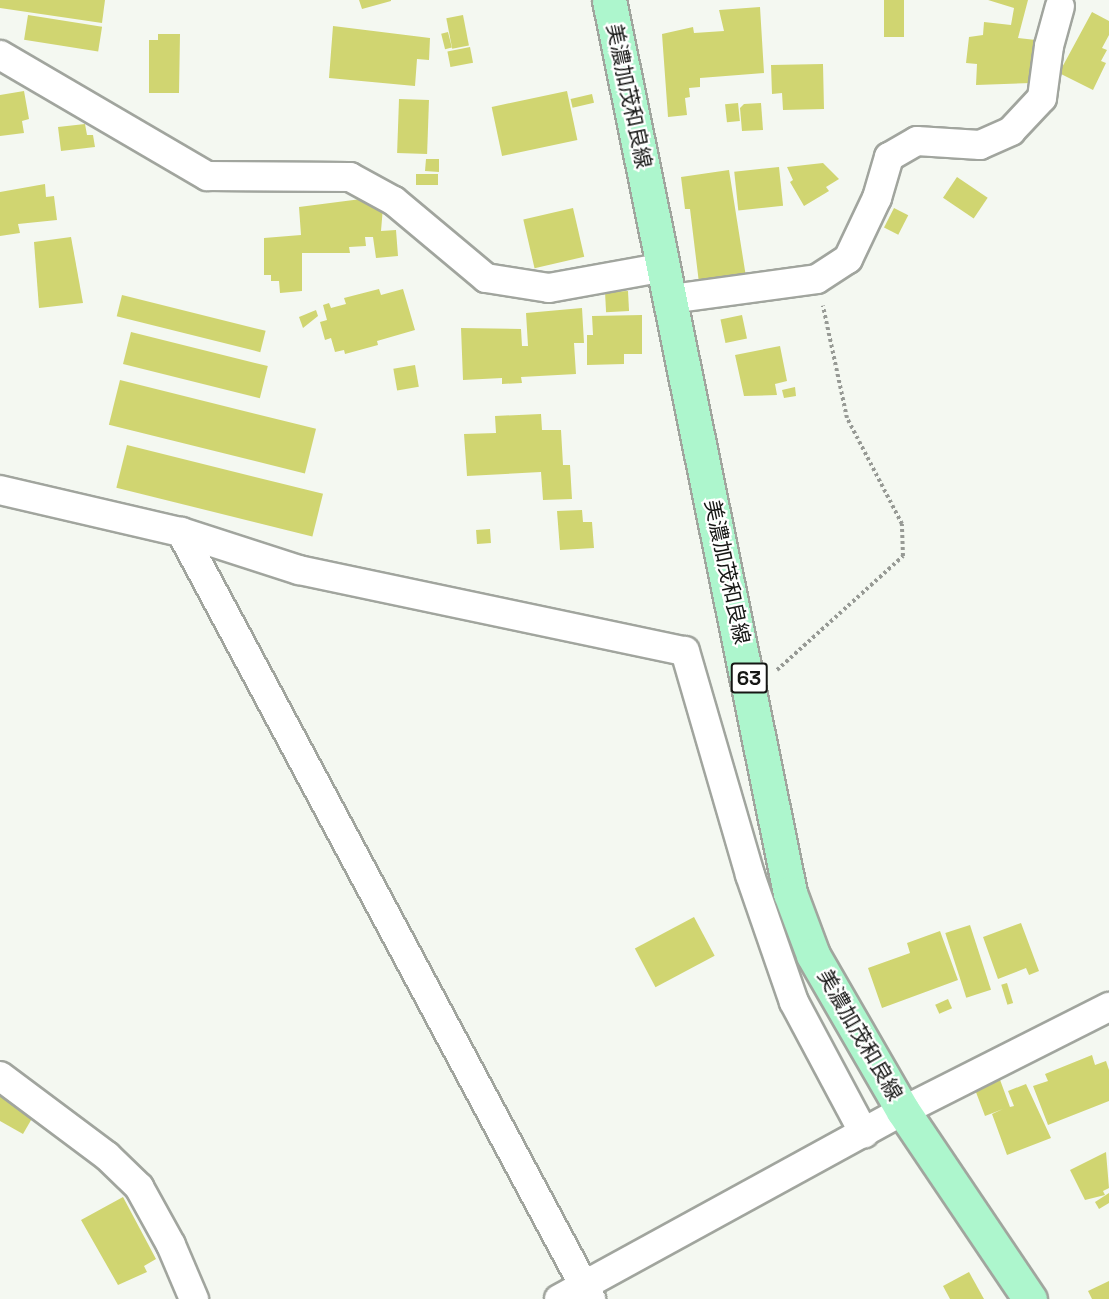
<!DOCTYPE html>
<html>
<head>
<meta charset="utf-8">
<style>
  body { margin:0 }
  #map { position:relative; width:1109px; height:1299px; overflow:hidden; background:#f4f8f1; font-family:"Space Grotesk","Noto Sans JP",sans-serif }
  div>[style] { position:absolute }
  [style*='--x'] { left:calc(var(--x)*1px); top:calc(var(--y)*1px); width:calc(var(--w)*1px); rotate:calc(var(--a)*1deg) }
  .building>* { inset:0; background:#d0d571; transform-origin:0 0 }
  .path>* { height:4px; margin-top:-2px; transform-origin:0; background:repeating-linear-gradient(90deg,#979a95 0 3px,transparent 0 6px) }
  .roads { filter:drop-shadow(2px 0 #a1a59e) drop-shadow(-2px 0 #a1a59e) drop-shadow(0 2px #a1a59e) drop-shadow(0 -2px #a1a59e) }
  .street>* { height:28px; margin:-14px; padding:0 14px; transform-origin:14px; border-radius:14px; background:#fff }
  .primary>* { height:33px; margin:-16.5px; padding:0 16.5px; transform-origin:16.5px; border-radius:16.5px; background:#adf6cd }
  span { translate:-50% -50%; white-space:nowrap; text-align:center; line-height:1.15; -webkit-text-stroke:4.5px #fff; paint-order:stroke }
  .shield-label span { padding:2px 4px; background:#fff; border:2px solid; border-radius:4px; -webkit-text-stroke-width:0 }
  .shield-label { font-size:20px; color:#151614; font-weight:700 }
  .street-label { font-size:21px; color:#151614 }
</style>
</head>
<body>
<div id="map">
  <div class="building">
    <div style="clip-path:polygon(0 0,105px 0,102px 23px,0 8px)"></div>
    <div style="clip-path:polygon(359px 0,391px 0,391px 1px,362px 9px)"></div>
    <div style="left:884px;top:0;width:20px;height:37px"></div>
    <div style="clip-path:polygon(988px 0,1028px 0,1018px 38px,1036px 40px,1031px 83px,976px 85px,977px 64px,966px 63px,969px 37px,983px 35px,984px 22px,1011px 25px,1014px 8px)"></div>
    <div style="clip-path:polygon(760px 7px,764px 73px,700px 78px,700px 87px,689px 88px,690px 97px,685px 98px,687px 115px,668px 117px,662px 34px,693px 27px,694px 33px,724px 31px,719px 10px)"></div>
    <div style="clip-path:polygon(1092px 12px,1109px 21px,1109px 35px,1102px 48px,1107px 50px,1101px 61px,1106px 63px,1093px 90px,1059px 73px)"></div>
    <div style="left:28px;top:15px;width:75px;height:25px;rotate:9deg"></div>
    <div style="left:463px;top:15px;width:31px;height:17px;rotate:79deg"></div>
    <div style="clip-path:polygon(333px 26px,430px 38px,429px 60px,417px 59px,415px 86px,329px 78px)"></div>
    <div style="left:448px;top:32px;width:16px;height:7px;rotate:76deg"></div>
    <div style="clip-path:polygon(158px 34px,180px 34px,179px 93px,149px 93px,149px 40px,158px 40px)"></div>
    <div style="left:470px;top:47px;width:16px;height:23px;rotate:79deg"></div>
    <div style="clip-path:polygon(823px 64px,824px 109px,783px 110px,782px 93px,772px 94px,771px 65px)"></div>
    <div style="clip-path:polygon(24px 91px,29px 119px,22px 121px,24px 133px,0 136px,0 95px)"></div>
    <div style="left:567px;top:91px;width:50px;height:77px;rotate:78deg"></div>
    <div style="left:592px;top:94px;width:9px;height:22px;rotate:77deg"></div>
    <div style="left:399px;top:99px;width:30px;height:54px;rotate:2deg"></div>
    <div style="left:738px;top:103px;width:18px;height:13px;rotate:84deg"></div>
    <div style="clip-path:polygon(761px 103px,763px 130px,742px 131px,740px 108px,744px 104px)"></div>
    <div style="clip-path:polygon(85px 124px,87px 135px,93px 135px,95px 147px,61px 151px,58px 127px)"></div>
    <div style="clip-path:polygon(426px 159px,439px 159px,439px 172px,425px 171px)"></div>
    <div style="clip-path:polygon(823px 163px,839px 179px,826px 187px,829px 191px,804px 206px,790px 182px,793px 180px,787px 167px)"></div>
    <div style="left:779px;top:167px;width:39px;height:45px;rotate:84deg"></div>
    <div style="clip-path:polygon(729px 170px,746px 277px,699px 283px,690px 209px,685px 209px,681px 177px)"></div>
    <div style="left:416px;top:174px;width:22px;height:11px"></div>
    <div style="left:957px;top:177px;width:37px;height:25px;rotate:34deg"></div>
    <div style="clip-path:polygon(45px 184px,46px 197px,54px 196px,57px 220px,18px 224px,20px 233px,0 236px,0 192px)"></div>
    <div style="clip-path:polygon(369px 198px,383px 207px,381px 231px,396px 230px,398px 256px,376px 258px,373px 237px,365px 237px,366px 246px,349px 247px,350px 253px,302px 253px,302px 291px,280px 293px,279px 281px,271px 281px,271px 275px,264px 275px,264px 238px,301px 235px,299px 207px)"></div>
    <div style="left:573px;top:208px;width:50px;height:51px;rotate:77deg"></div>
    <div style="left:894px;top:208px;width:16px;height:22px;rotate:27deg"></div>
    <div style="clip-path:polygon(71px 237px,83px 303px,39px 308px,34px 242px)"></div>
    <div style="clip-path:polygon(379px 289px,381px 295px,403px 289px,415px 330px,377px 341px,378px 345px,345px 354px,344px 350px,335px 352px,331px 338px,325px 340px,320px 322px,327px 320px,323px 305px,329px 303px,331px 308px,346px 304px,344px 298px)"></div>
    <div style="left:628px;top:291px;width:20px;height:23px;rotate:87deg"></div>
    <div style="left:122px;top:295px;width:148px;height:22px;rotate:14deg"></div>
    <div style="clip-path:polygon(582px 308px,584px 343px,574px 343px,576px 374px,521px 377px,522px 383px,502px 384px,502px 378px,463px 380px,461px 328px,521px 329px,522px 346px,528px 346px,526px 313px)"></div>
    <div style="clip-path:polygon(316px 310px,318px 316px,303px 328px,299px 317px)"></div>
    <div style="clip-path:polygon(642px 315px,642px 354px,624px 354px,624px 364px,587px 365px,587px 335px,593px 335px,592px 316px)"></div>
    <div style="left:742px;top:315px;width:24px;height:22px;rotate:78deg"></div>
    <div style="left:131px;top:332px;width:141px;height:33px;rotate:14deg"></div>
    <div style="clip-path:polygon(780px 346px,787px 381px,775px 384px,777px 395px,744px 396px,735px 355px)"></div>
    <div style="left:415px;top:365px;width:22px;height:22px;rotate:80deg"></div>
    <div style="left:120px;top:380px;width:202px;height:46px;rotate:14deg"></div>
    <div style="clip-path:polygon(795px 387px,796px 396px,784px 398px,782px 390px)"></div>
    <div style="clip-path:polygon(541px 414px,542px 430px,561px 430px,563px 465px,570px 465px,572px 499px,543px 500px,541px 472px,467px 476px,464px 434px,496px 433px,495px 416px)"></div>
    <div style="left:127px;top:445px;width:202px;height:44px;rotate:14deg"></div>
    <div style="clip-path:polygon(582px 510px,583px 522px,592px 522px,594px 548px,560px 550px,557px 511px)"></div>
    <div style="left:490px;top:529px;width:14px;height:14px;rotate:86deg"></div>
    <div style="left:694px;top:917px;width:44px;height:67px;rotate:62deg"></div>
    <div style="clip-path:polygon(1021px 923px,1039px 971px,1029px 975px,1026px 968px,998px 979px,983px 937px)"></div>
    <div style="left:970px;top:925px;width:68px;height:26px;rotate:72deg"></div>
    <div style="clip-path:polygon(940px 931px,958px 980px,882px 1008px,868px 968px,910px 953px,907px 943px)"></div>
    <div style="left:1007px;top:983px;width:21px;height:6px;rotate:73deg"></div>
    <div style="left:948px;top:999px;width:10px;height:14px;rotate:66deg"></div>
    <div style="clip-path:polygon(1092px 1055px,1095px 1065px,1106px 1061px,1109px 1070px,1109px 1101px,1048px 1125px,1033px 1086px,1048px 1081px,1045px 1074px)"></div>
    <div style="clip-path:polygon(999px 1077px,1010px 1107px,1014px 1106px,1008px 1091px,1026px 1084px,1051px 1138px,1007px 1155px,992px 1114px,1003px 1109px,985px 1116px,974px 1087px)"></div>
    <div style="clip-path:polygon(0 1087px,38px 1108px,23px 1134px,0 1121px)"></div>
    <div style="clip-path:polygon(1106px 1152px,1109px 1188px,1103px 1191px,1105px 1195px,1085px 1200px,1070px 1170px)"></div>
    <div style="clip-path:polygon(1109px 1193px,1109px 1203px,1099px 1209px,1095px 1202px)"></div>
    <div style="clip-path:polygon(123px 1197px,156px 1259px,144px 1266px,147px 1272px,118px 1285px,81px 1220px)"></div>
    <div style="clip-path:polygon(969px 1272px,984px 1299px,950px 1299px,943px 1286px)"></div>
    <div style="clip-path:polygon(1109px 1281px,1109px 1299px,1092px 1299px,1088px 1291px)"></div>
  </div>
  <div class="path">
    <div style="--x:777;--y:670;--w:170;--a:-42.1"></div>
    <div style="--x:903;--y:556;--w:32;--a:-92"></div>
    <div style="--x:902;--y:524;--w:119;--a:-117.4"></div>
    <div style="--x:847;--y:418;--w:115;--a:-102.1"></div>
  </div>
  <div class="roads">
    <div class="street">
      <div style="--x:0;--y:55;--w:240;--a:30.3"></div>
      <div style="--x:207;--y:176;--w:143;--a:0.4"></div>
      <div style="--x:350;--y:177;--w:50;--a:28.6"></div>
      <div style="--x:394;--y:201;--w:120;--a:39.9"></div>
      <div style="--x:486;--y:278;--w:64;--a:9"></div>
      <div style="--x:549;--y:288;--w:118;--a:-10.3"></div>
      <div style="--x:671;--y:299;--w:147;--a:-7.8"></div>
      <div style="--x:817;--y:279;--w:37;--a:-33"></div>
      <div style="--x:848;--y:259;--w:68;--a:-64.6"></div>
      <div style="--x:877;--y:198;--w:43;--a:-73.7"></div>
      <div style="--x:889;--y:157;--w:32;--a:-30"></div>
      <div style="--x:917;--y:141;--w:63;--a:3.6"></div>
      <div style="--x:980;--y:145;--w:34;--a:-24"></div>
      <div style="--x:1011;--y:131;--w:45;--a:-46.8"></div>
      <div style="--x:1042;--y:98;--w:52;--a:-82.3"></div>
      <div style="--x:1049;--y:46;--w:41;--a:-74.6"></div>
      <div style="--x:0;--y:490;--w:186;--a:13.1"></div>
      <div style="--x:181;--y:532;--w:124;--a:17.9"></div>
      <div style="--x:299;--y:570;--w:394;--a:11.9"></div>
      <div style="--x:685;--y:651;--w:233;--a:73.8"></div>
      <div style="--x:750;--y:875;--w:134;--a:70.9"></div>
      <div style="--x:794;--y:1002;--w:149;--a:61.9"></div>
      <div style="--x:181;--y:532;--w:870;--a:61.87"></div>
      <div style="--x:0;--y:1076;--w:134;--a:36.8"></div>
      <div style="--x:107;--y:1156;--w:45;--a:44.1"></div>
      <div style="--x:139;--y:1187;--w:66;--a:61.1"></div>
      <div style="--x:171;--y:1245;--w:59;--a:66.9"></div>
      <div style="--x:559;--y:1299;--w:392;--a:-28.7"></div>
      <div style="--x:903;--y:1111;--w:231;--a:-26.8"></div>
    </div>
    <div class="primary">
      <div style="--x:609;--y:0;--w:911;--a:78.54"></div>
      <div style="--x:790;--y:893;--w:66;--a:69.6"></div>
      <div style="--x:813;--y:955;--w:180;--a:60"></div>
      <div style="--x:903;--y:1111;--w:227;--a:56"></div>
    </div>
  </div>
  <div class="shield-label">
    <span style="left:749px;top:678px">63</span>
  </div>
  <div class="street-label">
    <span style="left:629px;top:96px;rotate:78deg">美濃加茂和良線</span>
    <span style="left:727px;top:572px;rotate:78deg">美濃加茂和良線</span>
    <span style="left:860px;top:1035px;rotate:60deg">美濃加茂和良線</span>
  </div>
</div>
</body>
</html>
